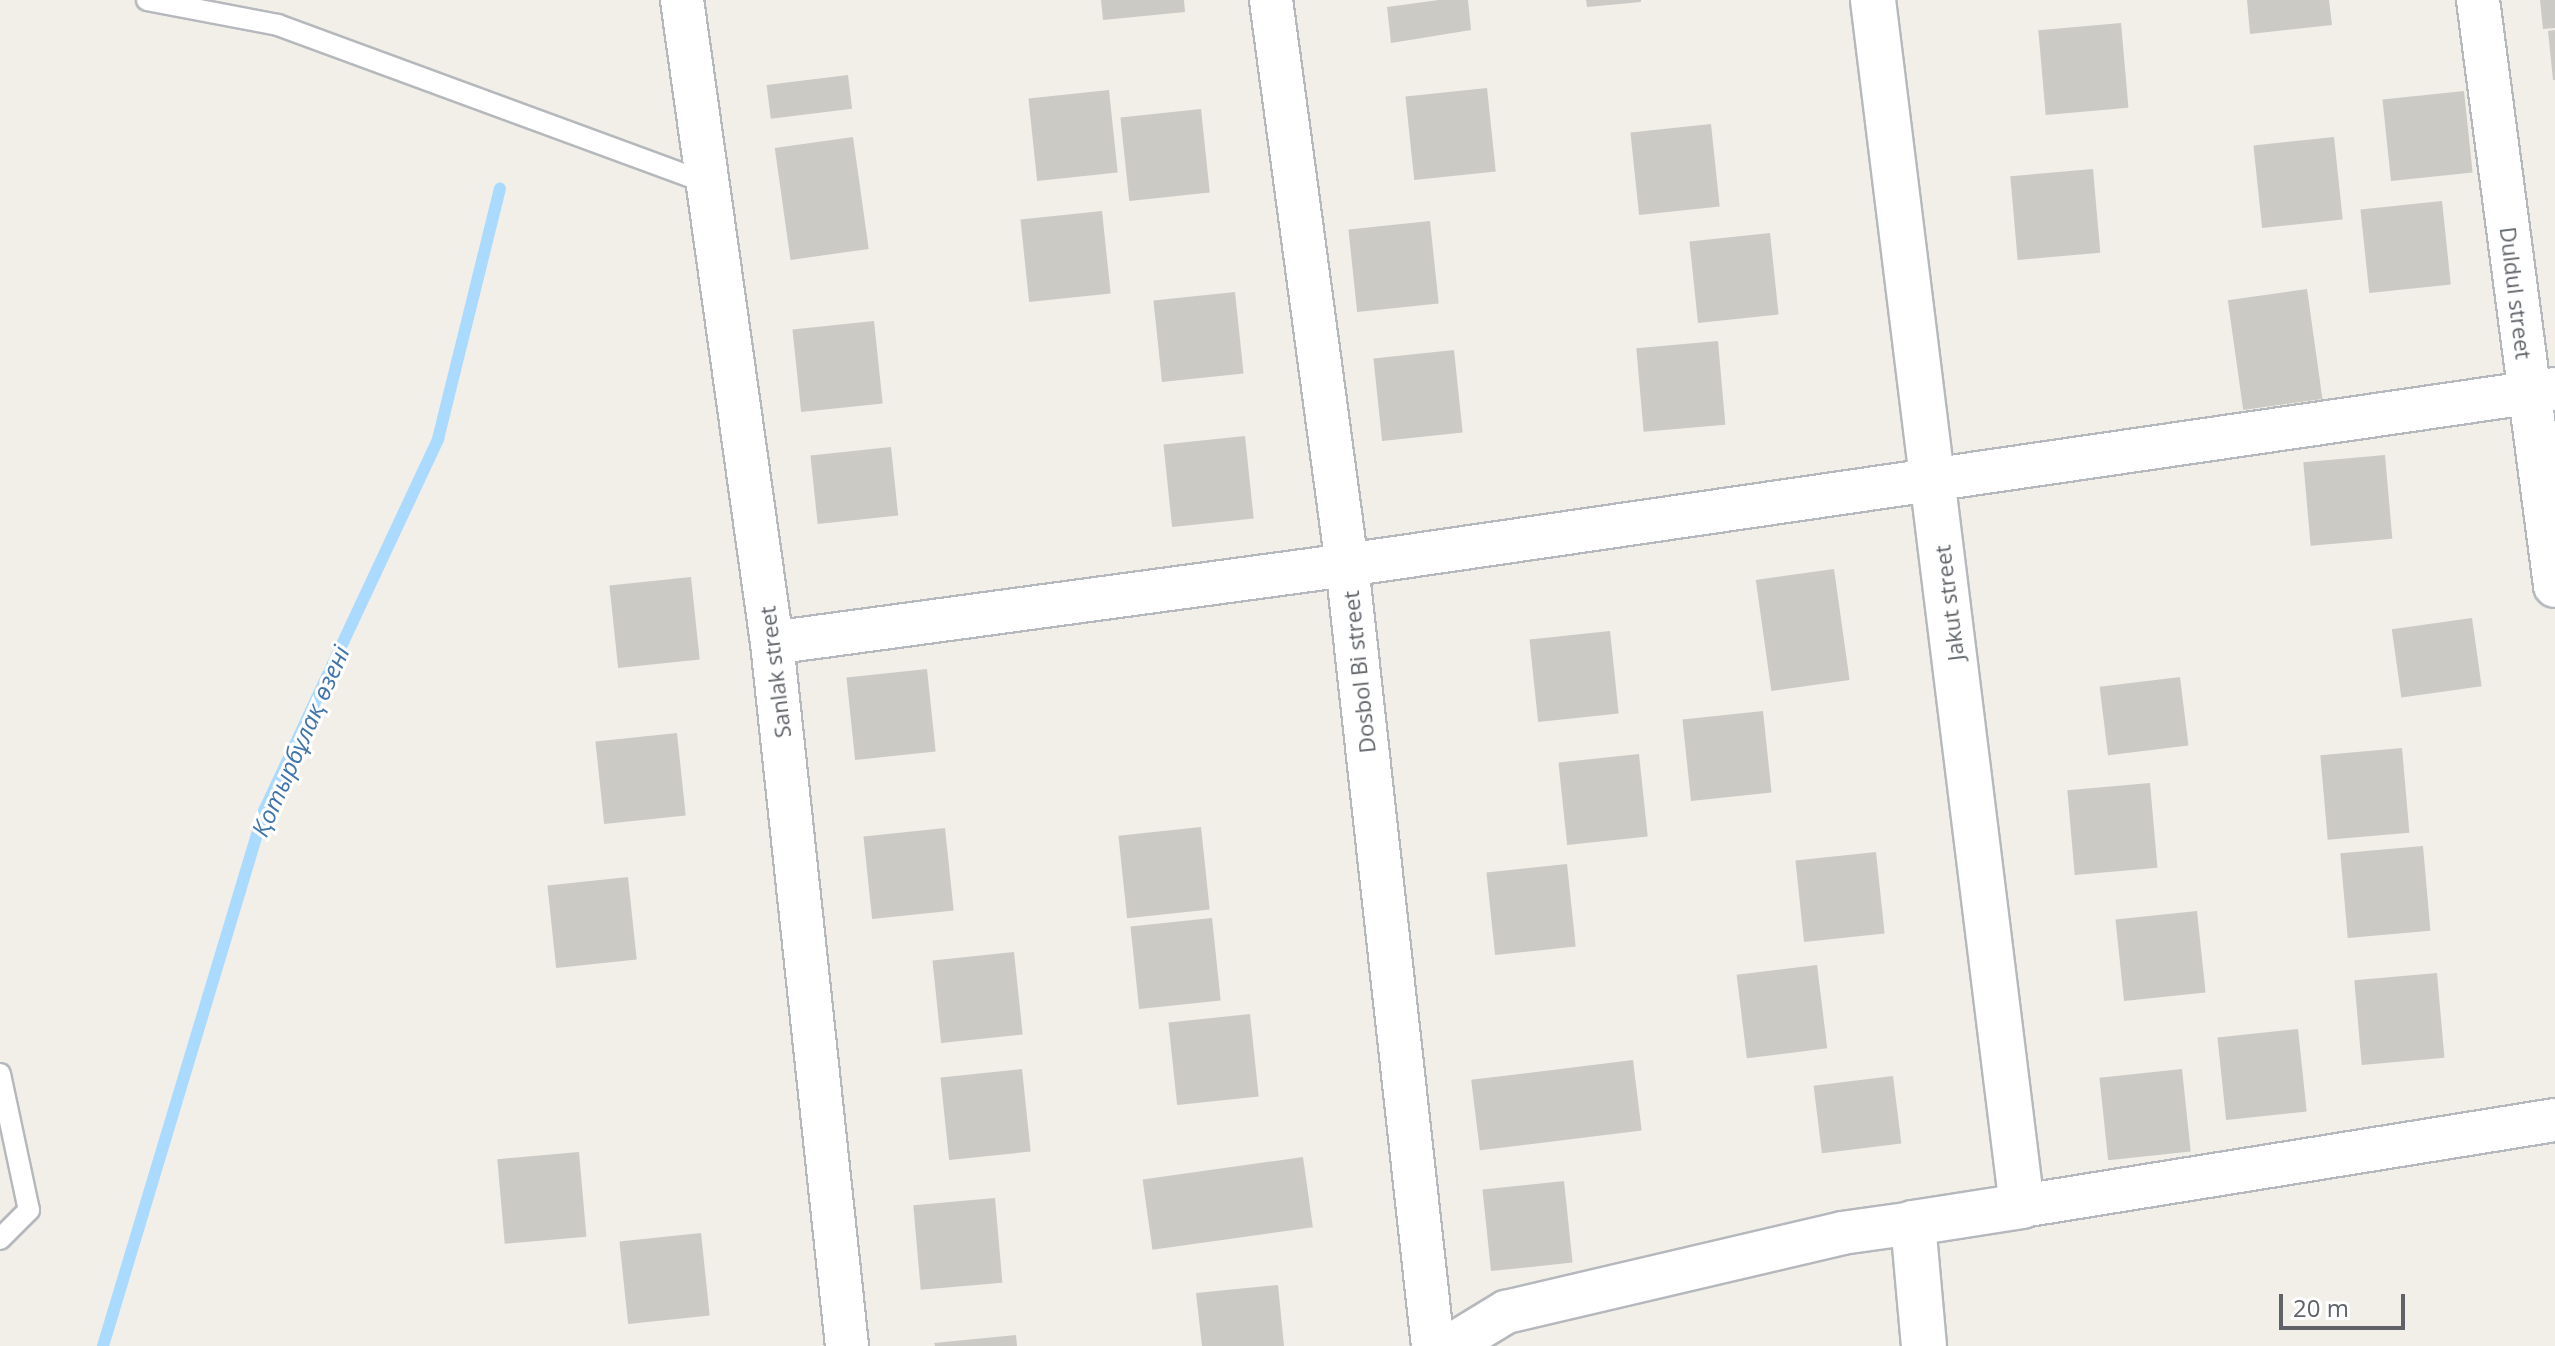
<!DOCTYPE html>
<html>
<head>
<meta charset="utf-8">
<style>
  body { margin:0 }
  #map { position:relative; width:2555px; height:1346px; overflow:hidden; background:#f1efe8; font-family:"Open Sans",sans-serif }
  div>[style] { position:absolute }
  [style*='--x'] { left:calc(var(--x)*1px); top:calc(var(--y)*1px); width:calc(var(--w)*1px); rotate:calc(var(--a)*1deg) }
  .stream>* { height:12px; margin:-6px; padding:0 6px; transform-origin:6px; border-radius:6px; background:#aadaff }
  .building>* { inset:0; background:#cccac5; transform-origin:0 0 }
  .roads { filter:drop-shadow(2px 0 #b5b8bc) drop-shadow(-2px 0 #b5b8bc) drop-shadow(0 2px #b5b8bc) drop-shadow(0 -2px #b5b8bc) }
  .lane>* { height:20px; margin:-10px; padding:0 10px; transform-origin:10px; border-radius:10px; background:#fff }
  .street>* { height:42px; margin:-21px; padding:0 21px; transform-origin:21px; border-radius:21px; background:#fff }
  .secondary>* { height:44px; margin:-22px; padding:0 22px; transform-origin:22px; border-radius:22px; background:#fff }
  span { translate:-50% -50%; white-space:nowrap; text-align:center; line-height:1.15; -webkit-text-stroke:6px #fff; paint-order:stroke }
  .street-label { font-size:22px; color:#5f6368 }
  .water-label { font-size:24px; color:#4174aa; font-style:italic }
  .scale { position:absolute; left:2279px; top:1294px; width:126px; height:36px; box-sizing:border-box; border:4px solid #5f6368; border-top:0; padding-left:10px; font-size:24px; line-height:28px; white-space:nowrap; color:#5f6368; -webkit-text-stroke:6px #fff; paint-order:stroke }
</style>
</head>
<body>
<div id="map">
  <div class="stream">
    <div style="--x:103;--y:1346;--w:559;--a:-73.25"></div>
    <div style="--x:264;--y:811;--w:411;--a:-64.9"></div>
    <div style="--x:438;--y:439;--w:258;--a:-76.1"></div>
  </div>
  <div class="building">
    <div style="clip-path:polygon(1101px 0,1184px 0,1185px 12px,1103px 20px)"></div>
    <div style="clip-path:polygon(1439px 0,1468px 0,1471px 30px,1391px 43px,1387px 7px)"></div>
    <div style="clip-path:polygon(1586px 0,1641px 0,1641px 2px,1587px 7px)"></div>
    <div style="clip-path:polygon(2247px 0,2329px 0,2332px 25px,2250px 34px)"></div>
    <div style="clip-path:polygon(2540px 0,2555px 0,2555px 28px,2543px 29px)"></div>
    <div style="left:2121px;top:23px;width:85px;height:83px;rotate:85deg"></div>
    <div style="clip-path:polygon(2555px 30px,2555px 80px,2553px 80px,2548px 31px)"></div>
    <div style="left:848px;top:75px;width:34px;height:82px;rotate:83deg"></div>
    <div style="left:1487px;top:88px;width:84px;height:82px;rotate:84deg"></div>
    <div style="left:1109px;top:90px;width:83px;height:81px;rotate:84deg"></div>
    <div style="left:2464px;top:91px;width:82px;height:82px;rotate:84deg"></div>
    <div style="left:1201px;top:109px;width:84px;height:81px;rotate:84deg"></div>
    <div style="left:1711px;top:124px;width:83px;height:81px;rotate:84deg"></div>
    <div style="left:853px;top:137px;width:113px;height:79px;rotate:82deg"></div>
    <div style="left:2334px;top:137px;width:83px;height:81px;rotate:84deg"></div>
    <div style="left:2093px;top:169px;width:84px;height:83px;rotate:85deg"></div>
    <div style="left:2442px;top:201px;width:84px;height:82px;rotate:84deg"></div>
    <div style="left:1102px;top:211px;width:83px;height:82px;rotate:84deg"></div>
    <div style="left:1430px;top:221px;width:83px;height:82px;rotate:84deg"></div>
    <div style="left:1770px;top:233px;width:82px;height:81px;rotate:84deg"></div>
    <div style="left:2307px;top:289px;width:111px;height:80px;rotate:82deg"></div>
    <div style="left:1235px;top:292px;width:82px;height:82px;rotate:84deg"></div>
    <div style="left:874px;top:321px;width:83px;height:82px;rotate:84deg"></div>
    <div style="left:1718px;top:341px;width:84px;height:82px;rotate:85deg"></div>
    <div style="left:1454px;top:350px;width:83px;height:81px;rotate:84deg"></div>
    <div style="left:1245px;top:436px;width:83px;height:82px;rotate:84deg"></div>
    <div style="left:891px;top:447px;width:69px;height:81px;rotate:84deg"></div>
    <div style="left:2385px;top:455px;width:84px;height:82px;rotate:85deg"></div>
    <div style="left:1834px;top:569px;width:112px;height:79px;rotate:82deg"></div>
    <div style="left:691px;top:577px;width:83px;height:82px;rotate:84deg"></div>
    <div style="left:2472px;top:618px;width:69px;height:81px;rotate:82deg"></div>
    <div style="left:1610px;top:631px;width:83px;height:81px;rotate:84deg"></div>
    <div style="left:927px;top:669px;width:83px;height:81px;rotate:84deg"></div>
    <div style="left:2180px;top:677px;width:69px;height:81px;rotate:83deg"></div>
    <div style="left:1763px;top:711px;width:82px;height:81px;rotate:84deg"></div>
    <div style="left:677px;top:733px;width:83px;height:82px;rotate:84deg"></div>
    <div style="left:2402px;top:748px;width:85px;height:82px;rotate:85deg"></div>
    <div style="left:1639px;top:754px;width:83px;height:81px;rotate:84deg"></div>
    <div style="left:2150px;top:783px;width:85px;height:83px;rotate:85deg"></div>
    <div style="left:1201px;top:827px;width:83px;height:83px;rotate:84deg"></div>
    <div style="left:945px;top:828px;width:83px;height:82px;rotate:84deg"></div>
    <div style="left:2423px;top:846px;width:85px;height:83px;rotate:85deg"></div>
    <div style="left:1876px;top:852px;width:82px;height:81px;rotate:84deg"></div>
    <div style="left:1567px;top:864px;width:83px;height:81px;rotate:84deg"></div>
    <div style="left:628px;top:877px;width:83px;height:81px;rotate:84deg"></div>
    <div style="left:2197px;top:911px;width:82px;height:82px;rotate:84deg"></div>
    <div style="left:1212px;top:918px;width:83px;height:82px;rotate:84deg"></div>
    <div style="left:1014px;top:952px;width:83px;height:82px;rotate:84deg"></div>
    <div style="left:1817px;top:965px;width:84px;height:81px;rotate:83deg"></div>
    <div style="left:2437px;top:973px;width:85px;height:83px;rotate:85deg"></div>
    <div style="left:1250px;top:1014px;width:83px;height:82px;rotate:84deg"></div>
    <div style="left:2298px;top:1029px;width:83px;height:81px;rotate:84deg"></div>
    <div style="left:1633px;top:1060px;width:71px;height:163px;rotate:83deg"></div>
    <div style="left:1022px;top:1069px;width:83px;height:82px;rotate:84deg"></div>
    <div style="left:2182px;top:1069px;width:83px;height:83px;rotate:84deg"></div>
    <div style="left:1893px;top:1076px;width:68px;height:80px;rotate:83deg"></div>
    <div style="left:579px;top:1152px;width:85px;height:82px;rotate:85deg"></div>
    <div style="left:1303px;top:1157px;width:71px;height:162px;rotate:82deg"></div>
    <div style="left:1564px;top:1181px;width:82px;height:82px;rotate:84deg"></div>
    <div style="left:995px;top:1198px;width:85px;height:82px;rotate:85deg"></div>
    <div style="left:701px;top:1233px;width:83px;height:82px;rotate:84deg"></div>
    <div style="clip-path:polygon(1278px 1285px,1284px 1346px,1202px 1346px,1196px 1293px)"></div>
    <div style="clip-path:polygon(1016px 1335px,1017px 1346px,935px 1346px,934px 1343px)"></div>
  </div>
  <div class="roads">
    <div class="lane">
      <div style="--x:147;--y:0;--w:133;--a:10.8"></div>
      <div style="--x:278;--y:25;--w:458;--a:20.2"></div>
      <div style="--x:0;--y:1074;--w:139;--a:78"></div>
      <div style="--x:29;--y:1210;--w:41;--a:135"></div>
    </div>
    <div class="street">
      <div style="--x:682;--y:0;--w:649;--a:82.03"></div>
      <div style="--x:772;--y:643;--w:707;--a:83.91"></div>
      <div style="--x:1271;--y:0;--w:570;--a:82.34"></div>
      <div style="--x:1347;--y:565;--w:786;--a:83.72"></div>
      <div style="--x:2478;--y:0;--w:591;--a:82.51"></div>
      <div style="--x:772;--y:643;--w:580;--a:-7.73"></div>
      <div style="--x:1347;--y:565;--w:1221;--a:-8.29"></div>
      <div style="--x:2022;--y:1206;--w:540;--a:-9.17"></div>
      <div style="--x:1450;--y:1346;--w:66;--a:-31.3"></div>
      <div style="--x:1506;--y:1312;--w:345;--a:-13.2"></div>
      <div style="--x:1842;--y:1233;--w:72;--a:-8"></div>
    </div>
    <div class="secondary">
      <div style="--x:1873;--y:0;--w:1215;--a:82.96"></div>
      <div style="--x:2022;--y:1206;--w:110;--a:171.1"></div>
      <div style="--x:1913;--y:1223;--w:123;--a:84.9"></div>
    </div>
  </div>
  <div class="street-label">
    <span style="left:2516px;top:293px;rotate:83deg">Duldul street</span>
    <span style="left:1949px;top:603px;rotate:-97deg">Jakut street</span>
    <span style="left:775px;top:672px;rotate:-97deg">Sanlak street</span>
    <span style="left:1359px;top:672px;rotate:-96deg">Dosbol Bi street</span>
  </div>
  <div class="water-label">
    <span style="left:300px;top:741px;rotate:-66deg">Қотырбұлақ өзені</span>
  </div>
  <div class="scale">20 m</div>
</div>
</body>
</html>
